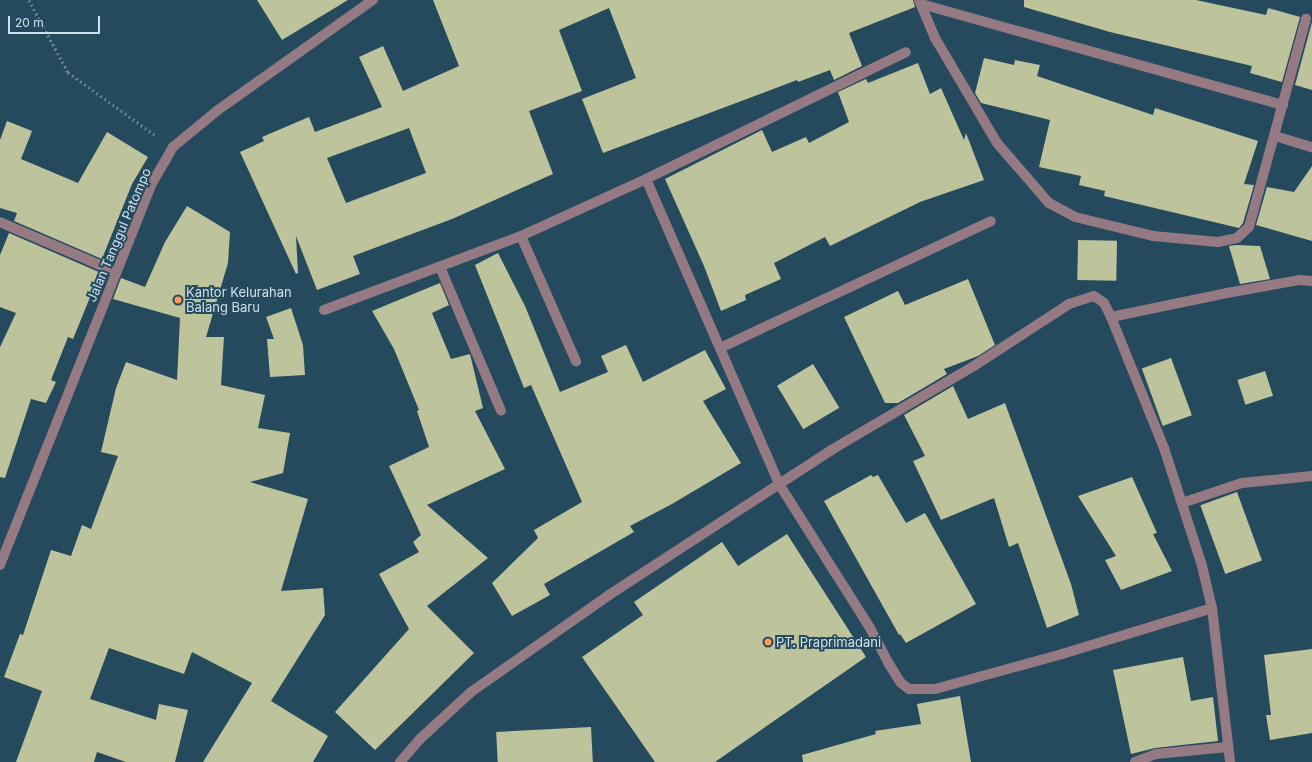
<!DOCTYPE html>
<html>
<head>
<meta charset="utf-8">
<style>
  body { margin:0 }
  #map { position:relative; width:1312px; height:762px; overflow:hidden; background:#254a5e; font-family:Inter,sans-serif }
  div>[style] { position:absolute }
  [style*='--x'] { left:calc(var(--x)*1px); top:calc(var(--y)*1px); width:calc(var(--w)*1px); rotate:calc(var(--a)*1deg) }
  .building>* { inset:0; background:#bdc39b; transform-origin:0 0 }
  .path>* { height:2.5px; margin-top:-1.25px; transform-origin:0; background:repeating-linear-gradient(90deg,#668495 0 2px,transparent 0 5px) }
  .minor>* { height:10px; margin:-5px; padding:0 5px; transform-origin:5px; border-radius:5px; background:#957983 }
  .dots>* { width:11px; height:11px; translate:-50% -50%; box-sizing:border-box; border:2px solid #254a5e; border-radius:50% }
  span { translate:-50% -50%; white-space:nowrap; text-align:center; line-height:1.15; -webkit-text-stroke:4px #254a5e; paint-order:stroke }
  .street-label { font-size:13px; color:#cde1ed }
  .poi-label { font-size:13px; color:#cde1ed }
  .left { translate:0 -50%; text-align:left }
  .scale { position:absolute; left:8px; top:16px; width:92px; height:18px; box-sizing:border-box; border:2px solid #cde1ed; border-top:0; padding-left:5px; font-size:12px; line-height:14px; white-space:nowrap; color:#cde1ed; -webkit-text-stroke:3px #254a5e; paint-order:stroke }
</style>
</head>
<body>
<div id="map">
  <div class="building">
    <div style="clip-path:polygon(257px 0,348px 0,282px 40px)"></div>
    <div style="clip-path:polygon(evenodd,433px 0,913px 0,915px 7px,849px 33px,862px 66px,834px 80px,830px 70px,798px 82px,797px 80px,603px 153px,582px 99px,636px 78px,609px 8px,559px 30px,582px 91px,529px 111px,553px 174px,452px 219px,353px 256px,360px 274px,317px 290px,296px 236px,298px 273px,296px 274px,240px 152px,264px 141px,262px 137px,309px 117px,315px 132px,382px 107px,359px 57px,383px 46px,403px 91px,459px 66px,433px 0,409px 128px,426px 173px,346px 203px,327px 158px,409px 128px)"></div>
    <div style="clip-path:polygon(1024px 0,1196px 0,1266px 15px,1268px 8px,1300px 17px,1282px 82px,1250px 73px,1252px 66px,1110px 32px,1024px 7px)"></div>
    <div style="clip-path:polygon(1312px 22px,1312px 90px,1295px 85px)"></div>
    <div style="clip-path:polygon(984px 58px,1014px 65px,1015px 60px,1040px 65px,1037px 76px,1153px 115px,1155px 108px,1258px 141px,1244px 184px,1254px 185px,1243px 223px,1239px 228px,1104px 196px,1105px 191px,1079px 185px,1081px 176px,1039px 167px,1050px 120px,981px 103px,975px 93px)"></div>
    <div style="clip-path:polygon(918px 63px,930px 94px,941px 88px,964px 140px,966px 133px,984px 180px,920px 202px,830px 246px,825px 237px,774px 263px,781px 279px,745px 295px,746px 300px,721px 311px,704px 266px,665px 179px,762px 130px,772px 152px,806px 137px,809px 143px,849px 122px,838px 92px,866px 79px,868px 83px)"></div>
    <div style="clip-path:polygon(7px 121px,32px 131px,21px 159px,78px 183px,107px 132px,148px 157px,132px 184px,102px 259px,14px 221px,17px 213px,0 208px,0 140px)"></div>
    <div style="clip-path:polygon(1312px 166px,1312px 241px,1256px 225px,1267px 187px,1294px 192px)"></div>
    <div style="clip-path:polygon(187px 206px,230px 232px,228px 263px,206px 337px,224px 337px,221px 385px,265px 395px,258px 428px,290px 433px,283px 473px,250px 482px,308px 499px,281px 591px,323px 588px,325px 615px,271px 701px,328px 736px,313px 762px,203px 762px,252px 683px,192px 652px,184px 674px,109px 648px,90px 699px,156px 720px,159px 704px,188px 710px,175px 762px,126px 762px,97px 752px,94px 762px,16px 762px,42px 691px,4px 677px,20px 634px,23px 635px,51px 550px,71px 556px,82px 525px,91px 529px,118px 456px,101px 452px,116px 388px,126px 362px,177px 380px,180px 318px,113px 299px,121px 278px,145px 287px,165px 242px)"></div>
    <div style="clip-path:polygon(9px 233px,108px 276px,100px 295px,91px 295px,73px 339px,68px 337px,51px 380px,56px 382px,46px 403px,31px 399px,5px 478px,0 477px,0 347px,16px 313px,0 307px,0 255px)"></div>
    <div style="left:1078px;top:240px;width:39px;height:40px;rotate:1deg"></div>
    <div style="clip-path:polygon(1236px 245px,1260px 246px,1270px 279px,1240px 284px,1229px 246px)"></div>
    <div style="clip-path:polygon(498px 253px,525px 306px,560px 392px,608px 372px,601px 356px,626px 345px,643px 382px,705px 350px,726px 389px,703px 401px,741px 463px,672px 504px,630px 526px,634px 532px,544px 584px,550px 595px,512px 616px,492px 583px,538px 538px,534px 530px,582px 502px,531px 385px,524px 388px,475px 265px)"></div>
    <div style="clip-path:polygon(968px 279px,995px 345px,978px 356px,944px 369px,947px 374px,898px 403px,885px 403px,844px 317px,898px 291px,905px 305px)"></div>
    <div style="clip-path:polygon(440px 283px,449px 305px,432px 313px,451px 359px,470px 354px,483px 408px,475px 411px,505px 469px,427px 505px,488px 558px,427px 606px,474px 653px,375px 750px,335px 712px,409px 629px,379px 574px,419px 552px,413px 542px,421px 535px,389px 466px,429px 447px,417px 411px,419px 410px,394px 349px,372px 311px)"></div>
    <div style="clip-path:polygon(291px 308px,303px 345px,305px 375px,270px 377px,267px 339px,274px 339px,266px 317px)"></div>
    <div style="left:1171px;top:358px;width:61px;height:31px;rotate:70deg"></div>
    <div style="left:813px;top:364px;width:51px;height:42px;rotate:59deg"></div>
    <div style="left:1265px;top:371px;width:26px;height:29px;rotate:72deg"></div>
    <div style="clip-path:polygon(953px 386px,968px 419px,1005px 403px,1071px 584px,1079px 615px,1047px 628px,1018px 543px,1009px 547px,994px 498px,941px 520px,913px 461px,925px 456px,904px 415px)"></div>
    <div style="clip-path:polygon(871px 475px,873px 477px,878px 475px,906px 523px,925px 513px,976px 604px,906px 643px,900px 634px,899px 635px,824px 501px)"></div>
    <div style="clip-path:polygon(1132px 477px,1157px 533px,1153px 534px,1172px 571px,1121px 590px,1105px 560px,1116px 556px,1078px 496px)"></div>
    <div style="left:1237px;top:492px;width:73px;height:39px;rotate:70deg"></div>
    <div style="clip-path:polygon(787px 534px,866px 657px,715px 762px,655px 762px,582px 657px,643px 615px,634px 602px,722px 542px,738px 566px)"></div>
    <div style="clip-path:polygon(1312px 649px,1312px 733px,1270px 740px,1266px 715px,1271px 715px,1264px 655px)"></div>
    <div style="clip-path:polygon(1183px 657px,1191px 701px,1213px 697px,1218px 741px,1155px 748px,1131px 754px,1113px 670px)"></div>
    <div style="clip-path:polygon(960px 696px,971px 762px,803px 762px,802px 755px,876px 734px,875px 731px,921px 724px,917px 704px)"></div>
    <div style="left:591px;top:727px;width:35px;height:95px;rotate:87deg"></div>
  </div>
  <div class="path">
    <div style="--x:29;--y:0;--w:82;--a:61.6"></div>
    <div style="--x:68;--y:72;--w:107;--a:35.9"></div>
  </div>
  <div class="minor">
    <div style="--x:919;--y:0;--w:41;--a:67.2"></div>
    <div style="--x:935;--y:38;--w:122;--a:59.4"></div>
    <div style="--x:997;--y:143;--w:79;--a:49.1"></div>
    <div style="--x:1049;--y:203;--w:30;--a:28"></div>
    <div style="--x:1075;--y:217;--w:80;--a:13.7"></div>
    <div style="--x:1153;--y:236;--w:65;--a:5.3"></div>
    <div style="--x:1218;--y:242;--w:19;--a:-12"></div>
    <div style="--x:1237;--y:238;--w:16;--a:-43"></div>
    <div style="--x:1249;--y:227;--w:216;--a:-74.7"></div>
    <div style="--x:921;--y:4;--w:376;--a:15.6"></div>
    <div style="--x:1275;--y:136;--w:39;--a:17"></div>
    <div style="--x:646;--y:179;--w:333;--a:66.4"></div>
    <div style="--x:779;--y:484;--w:170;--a:57.7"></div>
    <div style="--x:870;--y:628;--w:41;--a:62.2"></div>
    <div style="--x:889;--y:664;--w:22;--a:58"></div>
    <div style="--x:901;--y:683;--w:10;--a:37"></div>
    <div style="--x:909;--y:689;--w:26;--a:0"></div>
    <div style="--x:935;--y:689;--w:132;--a:-15.4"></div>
    <div style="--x:1062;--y:654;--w:157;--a:-17"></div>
    <div style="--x:0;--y:222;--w:126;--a:23.3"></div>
    <div style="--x:521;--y:236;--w:137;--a:66.3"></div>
    <div style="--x:440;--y:267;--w:156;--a:67"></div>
    <div style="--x:324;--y:310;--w:210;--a:-20.6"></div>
    <div style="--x:521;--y:236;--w:137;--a:-24.5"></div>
    <div style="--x:646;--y:179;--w:289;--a:-26"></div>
    <div style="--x:1111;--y:317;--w:118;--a:-11.7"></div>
    <div style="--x:1227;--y:293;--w:73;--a:-10.2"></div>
    <div style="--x:1299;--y:280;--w:13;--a:4"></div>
    <div style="--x:720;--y:348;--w:299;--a:-25.1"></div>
    <div style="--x:1182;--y:503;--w:63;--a:-18.4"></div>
    <div style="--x:1242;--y:483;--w:70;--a:-5.7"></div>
    <div style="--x:0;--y:565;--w:409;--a:-68.3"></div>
    <div style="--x:151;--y:185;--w:44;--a:-59.9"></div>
    <div style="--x:173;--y:147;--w:58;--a:-39.4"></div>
    <div style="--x:218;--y:110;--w:190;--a:-35.4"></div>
    <div style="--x:400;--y:762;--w:30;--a:-49"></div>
    <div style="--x:420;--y:739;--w:69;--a:-42.7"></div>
    <div style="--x:471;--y:692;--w:169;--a:-35.1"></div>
    <div style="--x:609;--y:595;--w:267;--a:-33.1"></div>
    <div style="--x:833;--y:449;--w:164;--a:-30.5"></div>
    <div style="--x:974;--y:366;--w:113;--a:-33.1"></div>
    <div style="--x:1069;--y:304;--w:26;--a:-18"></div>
    <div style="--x:1094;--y:296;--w:12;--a:35"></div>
    <div style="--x:1104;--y:303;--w:16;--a:63"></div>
    <div style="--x:1111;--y:317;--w:141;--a:68"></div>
    <div style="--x:1164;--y:448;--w:124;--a:72.1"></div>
    <div style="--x:1202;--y:566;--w:43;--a:76.6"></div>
    <div style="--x:1212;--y:608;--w:155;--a:83.3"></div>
    <div style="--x:1135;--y:762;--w:22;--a:-21"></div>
    <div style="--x:1156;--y:754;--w:72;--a:-5.6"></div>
  </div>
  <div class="dots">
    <div style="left:178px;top:300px;background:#fe9c57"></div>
    <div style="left:768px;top:642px;background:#fe9c57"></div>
  </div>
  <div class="street-label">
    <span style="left:119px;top:235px;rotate:-67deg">Jalan Tanggul Patompo</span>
  </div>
  <div class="poi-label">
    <span class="left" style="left:186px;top:300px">Kantor Kelurahan<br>Balang Baru</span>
    <span class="left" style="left:776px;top:642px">PT. Praprimadani</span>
  </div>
  <div class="scale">20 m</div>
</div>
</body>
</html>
